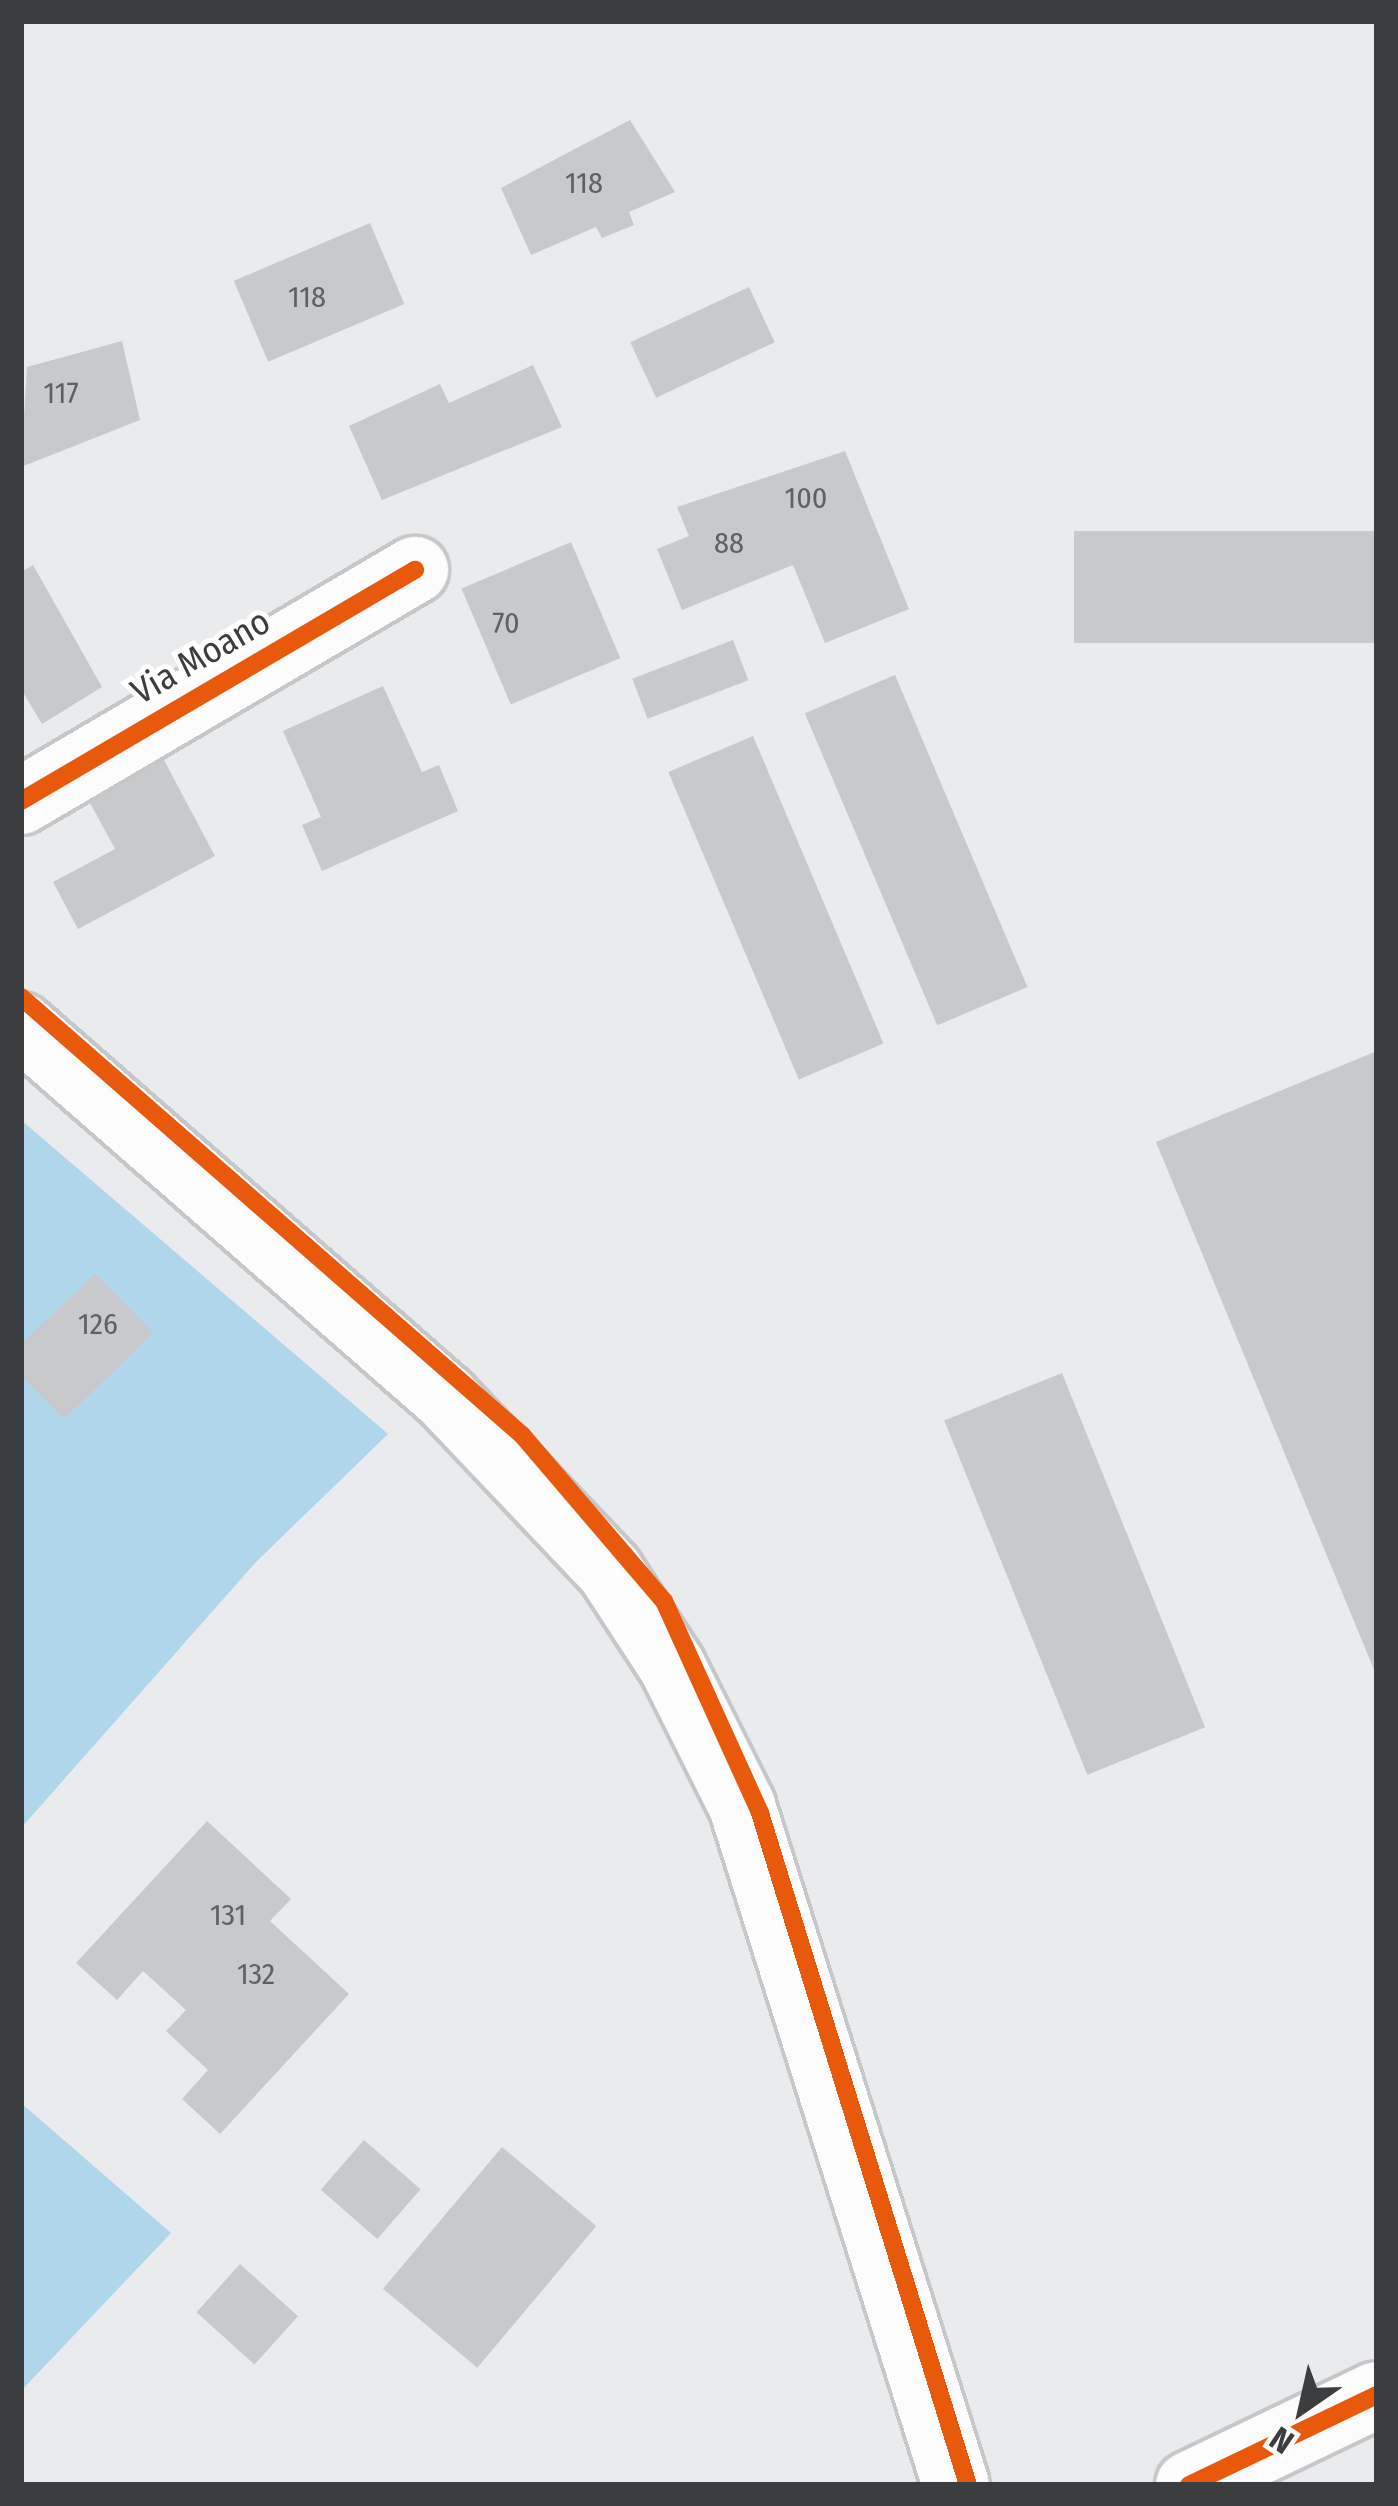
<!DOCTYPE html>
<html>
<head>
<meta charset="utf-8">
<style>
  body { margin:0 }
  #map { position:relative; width:1398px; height:2506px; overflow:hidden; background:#e9ebed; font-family:"Fira Sans Condensed",sans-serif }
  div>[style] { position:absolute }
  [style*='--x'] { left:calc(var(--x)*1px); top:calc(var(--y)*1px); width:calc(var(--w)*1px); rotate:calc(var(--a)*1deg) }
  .green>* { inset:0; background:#b0d6ec }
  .building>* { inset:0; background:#c7c9ca; transform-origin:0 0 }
  .roads { filter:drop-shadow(3px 0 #c6c7c9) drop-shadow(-3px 0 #c6c7c9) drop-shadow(0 3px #c6c7c9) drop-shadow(0 -3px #c6c7c9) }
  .minor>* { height:66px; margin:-33px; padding:0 33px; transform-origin:33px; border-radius:33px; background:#fcfcfc }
  .secondary>* { height:66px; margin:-33px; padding:0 33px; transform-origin:33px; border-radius:33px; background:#fcfcfc }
  .cycleway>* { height:18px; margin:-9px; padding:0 9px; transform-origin:9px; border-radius:9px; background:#e8590c }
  span { translate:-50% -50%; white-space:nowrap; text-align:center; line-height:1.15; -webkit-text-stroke:10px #fff; paint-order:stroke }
  .number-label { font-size:30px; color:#5e6061 }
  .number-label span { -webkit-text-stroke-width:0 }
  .street-label { font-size:36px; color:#3b3d3e }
  .frame { position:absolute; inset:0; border:24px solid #3b3d3e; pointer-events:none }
  .north { position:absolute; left:1242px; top:2350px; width:120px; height:120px; -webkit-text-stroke:9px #fff; paint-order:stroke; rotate:214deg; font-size:33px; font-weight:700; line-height:48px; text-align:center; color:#3b3d3e }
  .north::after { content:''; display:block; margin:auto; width:42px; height:54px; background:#3b3d3e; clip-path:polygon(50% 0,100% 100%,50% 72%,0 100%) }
</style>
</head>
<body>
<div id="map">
  <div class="green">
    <div style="clip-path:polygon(21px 1120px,388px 1434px,256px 1562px,21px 1828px)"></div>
    <div style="clip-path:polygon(21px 2103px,171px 2233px,21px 2391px)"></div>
  </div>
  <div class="building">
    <div style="clip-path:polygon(630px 120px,675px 192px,629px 212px,634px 225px,602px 238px,596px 227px,531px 255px,501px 188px)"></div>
    <div style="left:370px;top:223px;width:88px;height:148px;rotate:67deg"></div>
    <div style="left:749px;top:287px;width:61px;height:131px;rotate:65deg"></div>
    <div style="clip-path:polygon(122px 341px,140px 420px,21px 467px,27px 367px)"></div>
    <div style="clip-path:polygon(533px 365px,562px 427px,382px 500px,349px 426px,440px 384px,449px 403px)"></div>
    <div style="clip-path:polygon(845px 451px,909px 609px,825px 643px,793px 565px,682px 610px,657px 549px,689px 536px,677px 507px)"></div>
    <div style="left:1377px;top:531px;width:112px;height:303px;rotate:90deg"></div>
    <div style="left:571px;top:542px;width:126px;height:119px;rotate:67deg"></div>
    <div style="clip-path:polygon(33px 565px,102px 687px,42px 724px,21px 689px,21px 572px)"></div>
    <div style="left:733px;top:640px;width:43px;height:108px;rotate:69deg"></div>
    <div style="left:895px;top:675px;width:339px;height:98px;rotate:67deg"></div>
    <div style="clip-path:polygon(383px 686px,422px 772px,439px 765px,458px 811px,322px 871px,302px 825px,321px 817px,283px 731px)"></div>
    <div style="left:753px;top:736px;width:334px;height:92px;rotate:67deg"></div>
    <div style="clip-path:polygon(156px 745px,215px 856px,78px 929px,53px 882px,115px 849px,81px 786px)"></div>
    <div style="clip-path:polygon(1377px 1051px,1377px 1677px,1156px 1142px)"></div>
    <div style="clip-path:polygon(95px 1273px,153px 1333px,64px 1419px,21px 1375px,21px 1345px)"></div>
    <div style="left:1062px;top:1373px;width:382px;height:127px;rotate:68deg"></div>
    <div style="clip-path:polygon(207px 1821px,291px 1899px,270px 1921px,349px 1994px,220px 2134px,182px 2099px,208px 2070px,166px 2031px,186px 2010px,143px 1971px,117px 2000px,76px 1963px)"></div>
    <div style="left:364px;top:2140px;width:75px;height:66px;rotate:41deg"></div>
    <div style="left:502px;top:2147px;width:123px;height:185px;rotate:40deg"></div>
    <div style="left:240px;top:2264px;width:78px;height:65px;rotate:42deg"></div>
  </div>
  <div class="roads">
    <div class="minor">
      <div style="--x:21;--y:801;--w:457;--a:-30.4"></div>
      <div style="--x:1189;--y:2485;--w:208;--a:-25.6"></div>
    </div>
    <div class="secondary">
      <div style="--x:21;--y:1026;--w:563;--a:41.19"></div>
      <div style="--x:445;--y:1397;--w:240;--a:46.5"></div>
      <div style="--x:610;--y:1571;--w:113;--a:56.9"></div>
      <div style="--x:672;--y:1666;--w:157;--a:63.4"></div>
      <div style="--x:742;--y:1806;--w:712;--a:72.51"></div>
    </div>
  </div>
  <div class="cycleway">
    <div style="--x:21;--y:801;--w:457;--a:-30.4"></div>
    <div style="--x:21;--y:997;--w:665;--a:41.16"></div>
    <div style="--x:522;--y:1435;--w:218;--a:49.5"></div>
    <div style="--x:664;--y:1601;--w:233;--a:65.6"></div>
    <div style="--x:760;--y:1813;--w:703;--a:72.8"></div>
    <div style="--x:1189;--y:2485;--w:208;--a:-25.6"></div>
  </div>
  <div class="number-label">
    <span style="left:584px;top:183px">118</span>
    <span style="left:307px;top:297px">118</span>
    <span style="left:61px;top:393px">117</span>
    <span style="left:806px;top:498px">100</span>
    <span style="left:729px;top:543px">88</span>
    <span style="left:506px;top:623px">70</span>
    <span style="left:98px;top:1324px">126</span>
    <span style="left:228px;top:1915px">131</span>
    <span style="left:256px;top:1974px">132</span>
  </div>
  <div class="street-label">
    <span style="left:201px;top:657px;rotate:-30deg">Via Moano</span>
  </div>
  <div class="frame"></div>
  <div class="north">N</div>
</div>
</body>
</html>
